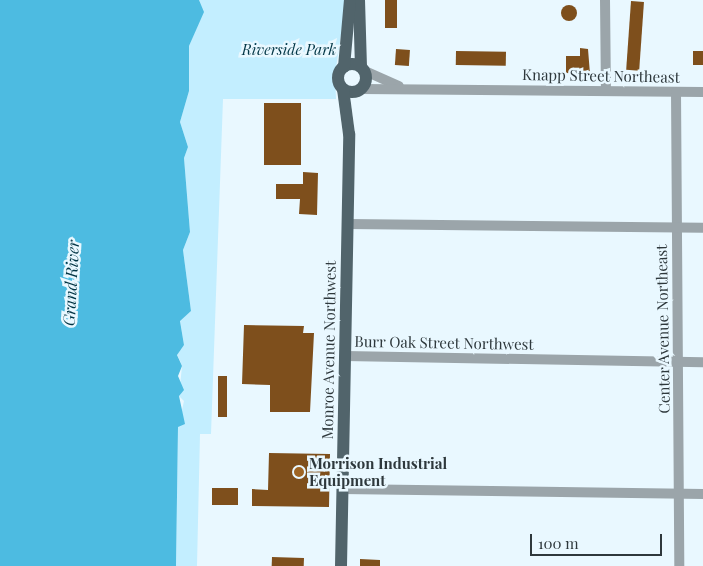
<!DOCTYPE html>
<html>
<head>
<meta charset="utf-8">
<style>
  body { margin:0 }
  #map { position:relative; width:703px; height:566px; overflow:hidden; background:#e9f8ff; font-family:"Playfair Display",serif }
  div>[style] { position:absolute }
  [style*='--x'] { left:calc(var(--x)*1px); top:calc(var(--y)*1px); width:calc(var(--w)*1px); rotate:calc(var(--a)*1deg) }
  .green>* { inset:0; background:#c3eeff }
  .water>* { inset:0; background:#4dbbe1 }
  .building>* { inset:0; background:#7e4f1c; transform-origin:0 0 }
  .round { border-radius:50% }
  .minor>* { height:10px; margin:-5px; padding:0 5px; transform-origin:5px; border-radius:5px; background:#9ba5aa }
  .major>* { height:12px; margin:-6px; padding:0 6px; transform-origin:6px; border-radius:6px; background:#51646b }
  .major>.ring { margin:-6px; padding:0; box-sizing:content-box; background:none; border:12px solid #51646b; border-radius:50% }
  .dots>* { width:14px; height:14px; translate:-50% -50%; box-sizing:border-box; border:2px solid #e9f8ff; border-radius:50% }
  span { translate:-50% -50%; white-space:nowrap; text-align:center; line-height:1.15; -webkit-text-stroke:5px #e9f8ff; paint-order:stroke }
  .park-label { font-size:15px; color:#023646; font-style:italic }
  .street-label { font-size:15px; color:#2e383c }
  .poi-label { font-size:15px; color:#2e383c; font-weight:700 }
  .left { translate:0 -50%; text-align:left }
  .water-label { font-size:16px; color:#003444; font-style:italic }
  .scale { position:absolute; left:530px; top:534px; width:132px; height:22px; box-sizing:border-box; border:2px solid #2e383c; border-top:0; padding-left:6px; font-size:15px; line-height:18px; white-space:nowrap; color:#2e383c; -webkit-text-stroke:4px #e9f8ff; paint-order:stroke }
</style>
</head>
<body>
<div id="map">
  <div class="green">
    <div style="clip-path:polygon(199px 0,346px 0,335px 75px,336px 99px,223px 99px,211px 434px,200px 434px,197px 566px,176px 566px,178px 427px,184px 401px,179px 396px,182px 366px,177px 354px,184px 345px,180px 320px,191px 311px,183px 250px,190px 232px,184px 158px,188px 147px,180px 122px,189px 91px,189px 46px,203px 12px)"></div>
  </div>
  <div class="water">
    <div style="clip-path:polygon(0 0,199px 0,204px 12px,189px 46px,189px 91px,180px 122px,188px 147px,184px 158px,190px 232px,183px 250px,191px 311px,180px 321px,184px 345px,177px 355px,182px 366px,178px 376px,184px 390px,179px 396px,185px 424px,178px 427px,176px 566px,0 566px)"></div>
  </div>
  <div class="building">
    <div style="left:385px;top:0;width:12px;height:28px"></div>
    <div style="left:631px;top:1px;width:13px;height:69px;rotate:4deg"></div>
    <div class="round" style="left:561px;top:5px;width:16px;height:16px"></div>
    <div style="clip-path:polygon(580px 48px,588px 49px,590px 74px,566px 73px,566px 56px,580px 56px)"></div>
    <div style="left:396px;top:49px;width:14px;height:16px;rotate:4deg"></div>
    <div style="left:456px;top:51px;width:50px;height:14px;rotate:1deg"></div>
    <div style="left:693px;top:51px;width:10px;height:14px"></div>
    <div style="left:264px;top:103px;width:37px;height:62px"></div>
    <div style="clip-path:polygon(303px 172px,318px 173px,317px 215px,299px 214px,300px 199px,276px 199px,276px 184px,303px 184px)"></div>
    <div style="clip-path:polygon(244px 325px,304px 326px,303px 333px,314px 333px,310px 412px,270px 412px,270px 385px,242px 384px)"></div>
    <div style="left:218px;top:376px;width:9px;height:41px"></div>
    <div style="clip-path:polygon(269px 453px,330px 454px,329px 507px,252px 506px,252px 489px,268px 490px)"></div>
    <div style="left:212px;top:488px;width:26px;height:17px"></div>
    <div style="left:272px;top:557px;width:32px;height:9px;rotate:2deg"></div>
    <div style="clip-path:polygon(360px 559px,380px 560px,380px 566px,360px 566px)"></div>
  </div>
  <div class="minor">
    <div style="--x:605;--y:0;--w:91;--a:89.4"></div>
    <div style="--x:365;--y:71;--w:37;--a:24"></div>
    <div style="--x:361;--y:89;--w:342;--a:0.5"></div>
    <div style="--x:676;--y:92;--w:474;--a:89.6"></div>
    <div style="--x:348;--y:224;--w:355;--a:0.6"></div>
    <div style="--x:345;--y:356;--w:358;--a:1"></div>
    <div style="--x:342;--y:489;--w:361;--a:0.8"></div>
  </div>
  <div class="major">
    <div style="--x:359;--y:0;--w:67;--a:88.3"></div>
    <div class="ring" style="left:338px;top:64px;width:16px;height:16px"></div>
    <div style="--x:344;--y:67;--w:67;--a:-84.9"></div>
    <div style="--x:341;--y:566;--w:432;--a:-88.9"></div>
    <div style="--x:349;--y:134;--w:45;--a:-97.6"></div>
  </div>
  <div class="dots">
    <div style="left:299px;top:472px;background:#9e6423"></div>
  </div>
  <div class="park-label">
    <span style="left:289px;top:50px">Riverside Park</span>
  </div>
  <div class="street-label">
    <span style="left:601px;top:76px;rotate:1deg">Knapp Street Northeast</span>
    <span style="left:663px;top:329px;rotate:-91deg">Center Avenue Northeast</span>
    <span style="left:444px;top:343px;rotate:1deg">Burr Oak Street Northwest</span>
    <span style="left:329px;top:350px;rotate:-89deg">Monroe Avenue Northwest</span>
  </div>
  <div class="poi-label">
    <span class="left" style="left:309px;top:472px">Morrison Industrial<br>Equipment</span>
  </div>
  <div class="water-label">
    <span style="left:71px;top:283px;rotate:-87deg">Grand River</span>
  </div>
  <div class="scale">100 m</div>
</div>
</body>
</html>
